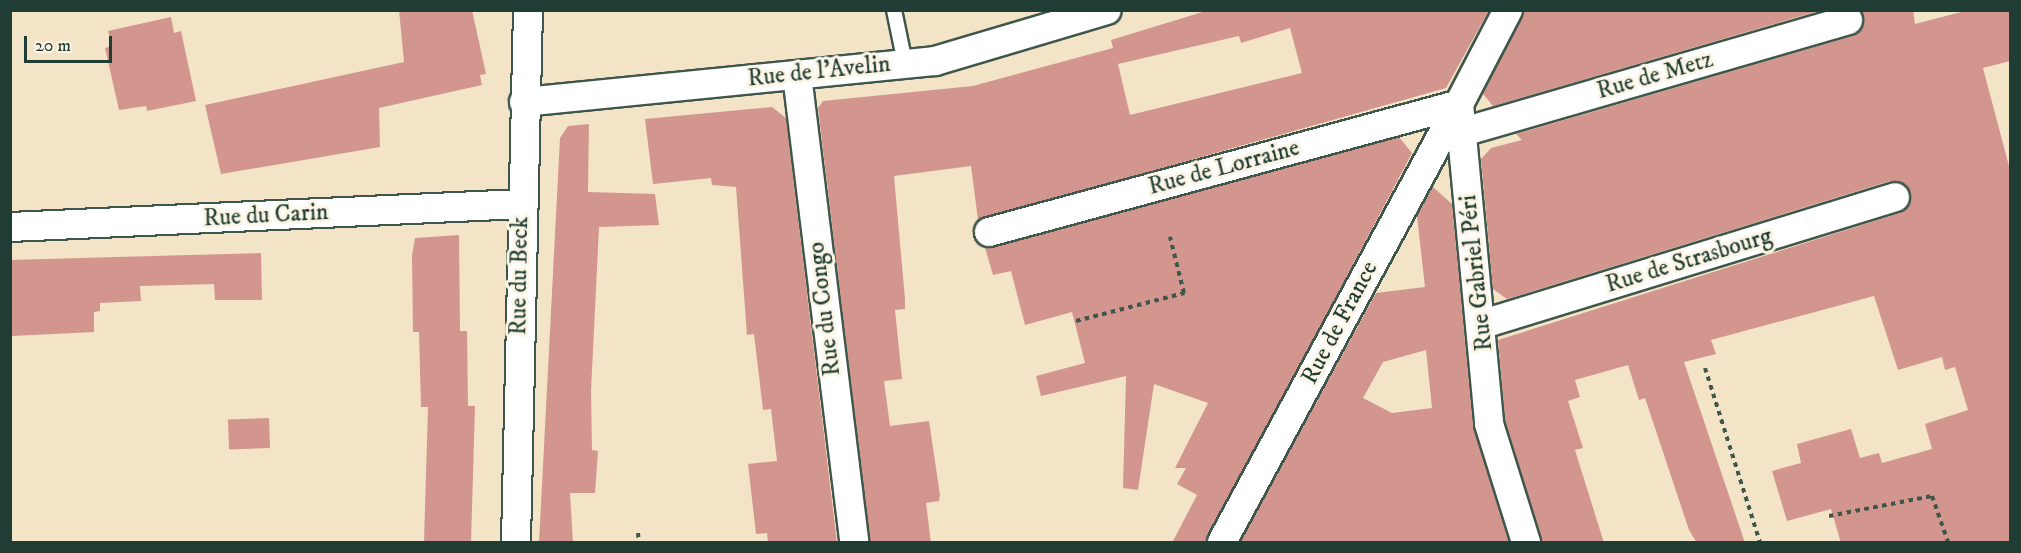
<!DOCTYPE html>
<html>
<head>
<meta charset="utf-8">
<style>
  body { margin:0 }
  #map { position:relative; width:2021px; height:553px; overflow:hidden; background:#f3e3c7; font-family:"IM FELL DW Pica",serif }
  div>[style] { position:absolute }
  [style*='--x'] { left:calc(var(--x)*1px); top:calc(var(--y)*1px); width:calc(var(--w)*1px); rotate:calc(var(--a)*1deg) }
  .building>* { inset:0; background:#d2968e; transform-origin:0 0 }
  .path>* { height:4px; margin-top:-2px; transform-origin:0; background:repeating-linear-gradient(90deg,#3f564a 0 4.5px,transparent 0 9px) }
  .roads { filter:drop-shadow(2px 0 #3f564a) drop-shadow(-2px 0 #3f564a) drop-shadow(0 2px #3f564a) drop-shadow(0 -2px #3f564a) }
  .service>* { height:14px; margin:-7px; padding:0 7px; transform-origin:7px; border-radius:7px; background:#fff }
  .minor>* { height:28px; margin:-14px; padding:0 14px; transform-origin:14px; border-radius:14px; background:#fff }
  span { translate:-50% -50%; white-space:nowrap; text-align:center; line-height:1.15; -webkit-text-stroke:6px #fcf5e5; paint-order:stroke }
  .street-label { font-size:24px; color:#1f3d34 }
  .frame { position:absolute; inset:0; border:12px solid #1f3d34; pointer-events:none }
  .scale { position:absolute; left:24px; top:36px; width:88px; height:27px; box-sizing:border-box; border:3px solid #1f3d34; border-top:0; padding-left:8px; font-size:18px; line-height:21px; white-space:nowrap; color:#1f3d34; -webkit-text-stroke:4px #fcf5e5; paint-order:stroke }
</style>
</head>
<body>
<div id="map">
  <div class="building">
    <div style="clip-path:polygon(399px 10px,472px 10px,486px 74px,480px 75px,482px 85px,379px 108px,380px 147px,221px 174px,205px 105px,404px 62px)"></div>
    <div style="clip-path:polygon(evenodd,1209px 10px,1489px 10px,1446px 88px,978px 220px,971px 166px,894px 176px,905px 299px,905px 309px,895px 310px,902px 379px,884px 381px,890px 426px,929px 421px,940px 495px,939px 501px,926px 503px,931px 543px,870px 543px,818px 108px,823px 101px,973px 86px,1113px 48px,1111px 40px,1209px 10px,1290px 28px,1302px 73px,1130px 115px,1118px 64px,1239px 36px,1241px 43px,1290px 28px)"></div>
    <div style="clip-path:polygon(1524px 10px,1822px 10px,1493px 106px,1483px 94px)"></div>
    <div style="clip-path:polygon(1861px 10px,1913px 10px,1915px 24px,1969px 10px,2010px 10px,2010px 61px,1983px 68px,2010px 170px,2010px 543px,1841px 543px,1831px 509px,1787px 521px,1772px 471px,1801px 463px,1797px 444px,1851px 429px,1860px 458px,1879px 453px,1882px 463px,1932px 449px,1925px 424px,1968px 410px,1955px 367px,1945px 370px,1942px 357px,1898px 370px,1874px 296px,1711px 340px,1716px 354px,1684px 362px,1745px 543px,1697px 543px,1689px 530px,1645px 398px,1639px 400px,1628px 365px,1575px 380px,1580px 397px,1568px 401px,1583px 448px,1575px 450px,1604px 543px,1542px 543px,1505px 421px,1498px 340px,1900px 213px,1907px 208px,1911px 193px,1906px 185px,1890px 181px,1507px 299px,1493px 289px,1481px 159px,1491px 148px,1522px 140px,1516px 134px,1853px 36px,1864px 24px)"></div>
    <div style="clip-path:polygon(171px 17px,174px 33px,181px 31px,196px 101px,147px 111px,146px 106px,119px 110px,105px 48px,112px 46px,108px 31px)"></div>
    <div style="clip-path:polygon(772px 107px,786px 118px,837px 543px,768px 543px,767px 533px,756px 534px,748px 464px,777px 461px,771px 409px,763px 410px,754px 334px,747px 335px,736px 187px,712px 185px,711px 178px,653px 184px,645px 119px)"></div>
    <div style="clip-path:polygon(589px 124px,588px 192px,655px 194px,659px 225px,599px 227px,591px 391px,592px 450px,598px 451px,595px 493px,570px 493px,573px 543px,539px 543px,560px 138px,568px 126px)"></div>
    <div style="clip-path:polygon(1399px 137px,1412px 153px,1206px 543px,1172px 543px,1197px 495px,1177px 484px,1186px 468px,1175px 468px,1208px 403px,1154px 384px,1138px 490px,1123px 488px,1126px 376px,1041px 396px,1036px 376px,1085px 363px,1072px 312px,1025px 325px,1011px 271px,993px 275px,985px 248px)"></div>
    <div style="clip-path:polygon(evenodd,1433px 187px,1452px 204px,1473px 426px,1509px 543px,1240px 543px,1376px 293px,1425px 287px,1417px 216px,1433px 187px,1426px 350px,1432px 408px,1392px 413px,1363px 398px,1383px 362px,1426px 350px)"></div>
    <div style="clip-path:polygon(459px 235px,460px 331px,467px 331px,468px 406px,475px 406px,471px 543px,424px 543px,428px 407px,421px 407px,419px 332px,413px 332px,412px 256px,415px 238px)"></div>
    <div style="clip-path:polygon(261px 253px,262px 300px,215px 300px,214px 284px,140px 286px,141px 301px,100px 303px,100px 311px,94px 312px,94px 332px,12px 336px,10px 260px)"></div>
    <div style="left:269px;top:418px;width:30px;height:41px;rotate:88deg"></div>
  </div>
  <div class="path">
    <div style="--x:1076;--y:321;--w:112;--a:-14.5"></div>
    <div style="--x:1184;--y:293;--w:58;--a:-104"></div>
    <div style="--x:1705;--y:368;--w:182;--a:72.5"></div>
    <div style="--x:1829;--y:516;--w:105;--a:-11"></div>
    <div style="--x:1932;--y:496;--w:49;--a:70.8"></div>
    <div style="--x:638;--y:533;--w:9;--a:84"></div>
  </div>
  <div class="roads">
    <div class="service">
      <div style="--x:894;--y:10;--w:54;--a:78.3"></div>
    </div>
    <div class="minor">
      <div style="--x:1508;--y:10;--w:106;--a:117.5"></div>
      <div style="--x:1459;--y:104;--w:321;--a:84.6"></div>
      <div style="--x:1489;--y:424;--w:124;--a:72.6"></div>
      <div style="--x:797;--y:75;--w:470;--a:83"></div>
      <div style="--x:524;--y:102;--w:413;--a:-5.7"></div>
      <div style="--x:935;--y:61;--w:179;--a:-16.5"></div>
      <div style="--x:1463;--y:132;--w:401;--a:-16.2"></div>
      <div style="--x:10;--y:227;--w:513;--a:-2.57"></div>
      <div style="--x:989;--y:232;--w:487;--a:-15.2"></div>
      <div style="--x:1483;--y:324;--w:431;--a:-17.1"></div>
      <div style="--x:516;--y:542;--w:532;--a:-88.71"></div>
      <div style="--x:1222;--y:542;--w:498;--a:-61.6"></div>
    </div>
  </div>
  <div class="street-label">
    <span style="left:819px;top:72px;rotate:-6deg">Rue de l'Avelin</span>
    <span style="left:1655px;top:76px;rotate:-16deg">Rue de Metz</span>
    <span style="left:1224px;top:168px;rotate:-15deg">Rue de Lorraine</span>
    <span style="left:266px;top:216px;rotate:-3deg">Rue du Carin</span>
    <span style="left:1689px;top:261px;rotate:-17deg">Rue de Strasbourg</span>
    <span style="left:1477px;top:273px;rotate:-96deg">Rue Gabriel Péri</span>
    <span style="left:520px;top:276px;rotate:-89deg">Rue du Beck</span>
    <span style="left:825px;top:309px;rotate:-97deg">Rue du Congo</span>
    <span style="left:1340px;top:323px;rotate:-62deg">Rue de France</span>
  </div>
  <div class="frame"></div>
  <div class="scale">20 m</div>
</div>
</body>
</html>
